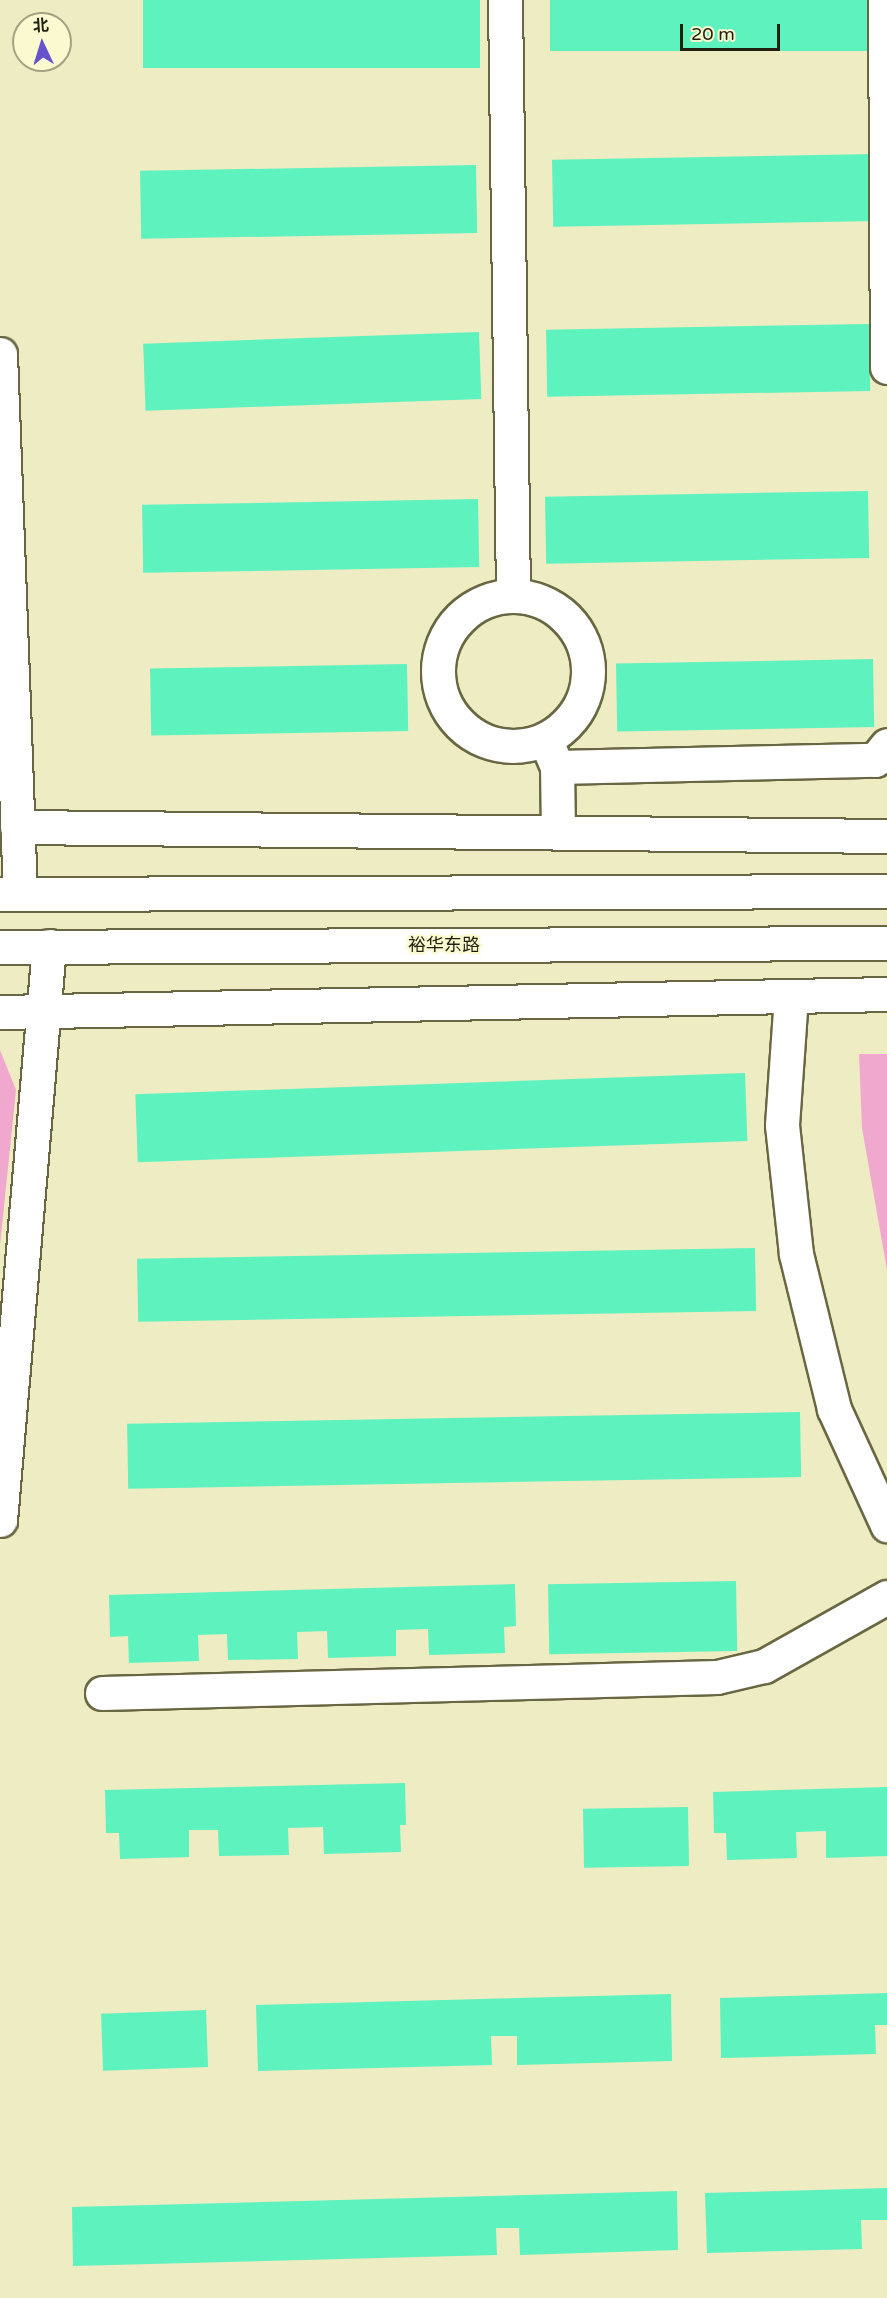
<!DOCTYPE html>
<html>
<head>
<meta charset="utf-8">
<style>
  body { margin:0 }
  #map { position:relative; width:887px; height:2298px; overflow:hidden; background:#edecc2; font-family:"Varela Round","Noto Sans SC",sans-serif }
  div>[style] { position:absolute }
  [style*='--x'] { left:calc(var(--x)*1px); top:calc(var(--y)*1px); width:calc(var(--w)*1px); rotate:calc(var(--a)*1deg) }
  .green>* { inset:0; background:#f1a8cf }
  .building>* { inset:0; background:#5ef2be; transform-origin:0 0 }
  .roads { filter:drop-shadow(2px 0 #696743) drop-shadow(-2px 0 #696743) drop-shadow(0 2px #696743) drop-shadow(0 -2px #696743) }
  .minor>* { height:33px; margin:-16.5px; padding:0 16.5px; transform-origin:16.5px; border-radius:16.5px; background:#fff }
  .minor>.ring { margin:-16.5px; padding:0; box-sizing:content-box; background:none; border:33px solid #fff; border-radius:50% }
  .major>* { height:33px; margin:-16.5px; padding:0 16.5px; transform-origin:16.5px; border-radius:16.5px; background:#fff }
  span { translate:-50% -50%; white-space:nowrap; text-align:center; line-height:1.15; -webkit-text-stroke:4.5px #faf9cf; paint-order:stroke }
  .street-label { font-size:18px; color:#201f10 }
  .north { position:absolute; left:12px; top:12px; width:60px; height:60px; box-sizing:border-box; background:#faf9cf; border:2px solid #a3a283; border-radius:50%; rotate:356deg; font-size:16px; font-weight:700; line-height:24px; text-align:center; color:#201f10 }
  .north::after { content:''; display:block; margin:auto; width:21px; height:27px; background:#6652cb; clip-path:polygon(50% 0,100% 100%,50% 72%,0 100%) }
  .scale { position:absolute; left:680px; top:24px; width:100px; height:27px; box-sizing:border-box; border:3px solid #201f10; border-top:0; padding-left:8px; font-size:18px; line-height:21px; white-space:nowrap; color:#201f10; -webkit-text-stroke:4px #faf9cf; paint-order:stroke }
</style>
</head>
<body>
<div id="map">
  <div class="green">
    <div style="clip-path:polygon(0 1050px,16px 1090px,0 1245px)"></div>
    <div style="clip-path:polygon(859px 1054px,887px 1054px,887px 1270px,862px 1128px)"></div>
  </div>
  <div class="building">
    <div style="left:480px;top:0;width:68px;height:337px;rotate:90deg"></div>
    <div style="left:550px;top:0;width:323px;height:51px"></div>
    <div style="left:875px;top:154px;width:67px;height:323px;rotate:89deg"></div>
    <div style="left:476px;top:165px;width:68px;height:336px;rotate:89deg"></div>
    <div style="left:869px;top:324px;width:67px;height:323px;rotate:89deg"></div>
    <div style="left:479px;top:332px;width:67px;height:336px;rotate:88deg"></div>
    <div style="left:868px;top:491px;width:67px;height:323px;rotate:89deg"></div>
    <div style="left:478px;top:499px;width:68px;height:336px;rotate:89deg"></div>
    <div style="left:873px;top:659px;width:68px;height:257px;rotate:89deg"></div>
    <div style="left:407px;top:664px;width:67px;height:257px;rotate:89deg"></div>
    <div style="left:745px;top:1073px;width:68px;height:610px;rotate:88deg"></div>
    <div style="left:755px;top:1248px;width:63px;height:618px;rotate:89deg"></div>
    <div style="left:800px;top:1412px;width:65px;height:673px;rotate:89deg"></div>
    <div style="left:736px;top:1581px;width:70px;height:188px;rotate:89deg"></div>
    <div style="clip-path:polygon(515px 1584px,516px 1626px,504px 1627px,505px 1653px,429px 1655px,428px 1629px,396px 1630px,396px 1656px,328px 1658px,327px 1631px,297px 1632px,298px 1659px,228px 1660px,227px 1634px,198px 1635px,199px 1661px,129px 1663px,128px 1636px,110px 1637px,109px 1595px)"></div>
    <div style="clip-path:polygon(405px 1783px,406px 1825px,400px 1825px,401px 1852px,324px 1854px,323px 1827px,288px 1828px,289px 1855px,219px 1856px,218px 1830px,189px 1830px,189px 1857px,120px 1859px,119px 1833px,106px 1833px,105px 1790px)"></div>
    <div style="clip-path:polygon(887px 1787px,887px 1856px,826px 1858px,826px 1831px,796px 1832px,797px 1858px,727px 1860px,726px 1833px,714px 1833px,713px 1792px)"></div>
    <div style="left:688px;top:1807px;width:59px;height:105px;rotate:89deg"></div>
    <div style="clip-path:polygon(887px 1993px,887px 2025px,875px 2025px,876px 2054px,721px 2058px,720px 1998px)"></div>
    <div style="clip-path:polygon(671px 1994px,672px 2061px,517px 2065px,517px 2036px,491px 2036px,492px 2065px,258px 2071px,256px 2005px)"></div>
    <div style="left:206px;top:2010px;width:57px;height:105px;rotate:88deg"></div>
    <div style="clip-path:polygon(887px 2188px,887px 2220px,861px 2220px,862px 2249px,707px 2253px,705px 2193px)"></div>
    <div style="clip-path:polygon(677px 2191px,678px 2250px,520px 2255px,519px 2228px,496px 2228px,497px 2255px,73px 2266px,72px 2207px)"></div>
  </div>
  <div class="roads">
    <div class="minor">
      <div style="--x:505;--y:0;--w:595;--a:89.23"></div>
      <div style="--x:885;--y:0;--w:367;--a:89.7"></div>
      <div style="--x:0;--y:354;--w:540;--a:87.88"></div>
      <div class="ring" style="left:438px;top:596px;width:117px;height:117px"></div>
      <div style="--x:549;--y:748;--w:21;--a:67"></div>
      <div style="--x:557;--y:767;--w:66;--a:89.1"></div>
      <div style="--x:557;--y:767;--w:318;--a:-1.3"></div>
      <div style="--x:875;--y:760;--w:19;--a:-51"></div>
      <div style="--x:17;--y:827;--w:870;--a:0.59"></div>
      <div style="--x:791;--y:996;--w:129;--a:94"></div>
      <div style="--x:782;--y:1125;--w:130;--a:83.8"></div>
      <div style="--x:796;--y:1254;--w:160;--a:76.2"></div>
      <div style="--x:834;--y:1409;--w:128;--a:65.4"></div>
      <div style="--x:0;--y:1012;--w:887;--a:-1.16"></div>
      <div style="--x:0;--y:1520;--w:576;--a:-85.12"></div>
      <div style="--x:102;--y:1693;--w:615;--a:-1.49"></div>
      <div style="--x:717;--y:1677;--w:48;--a:-13.2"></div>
      <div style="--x:764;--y:1666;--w:141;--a:-29.3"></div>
    </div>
    <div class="major">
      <div style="--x:0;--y:894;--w:887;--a:-0.19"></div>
      <div style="--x:0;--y:947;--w:887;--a:-0.26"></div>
    </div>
  </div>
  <div class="street-label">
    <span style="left:444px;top:945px">裕华东路</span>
  </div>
  <div class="north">北</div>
  <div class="scale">20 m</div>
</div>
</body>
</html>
